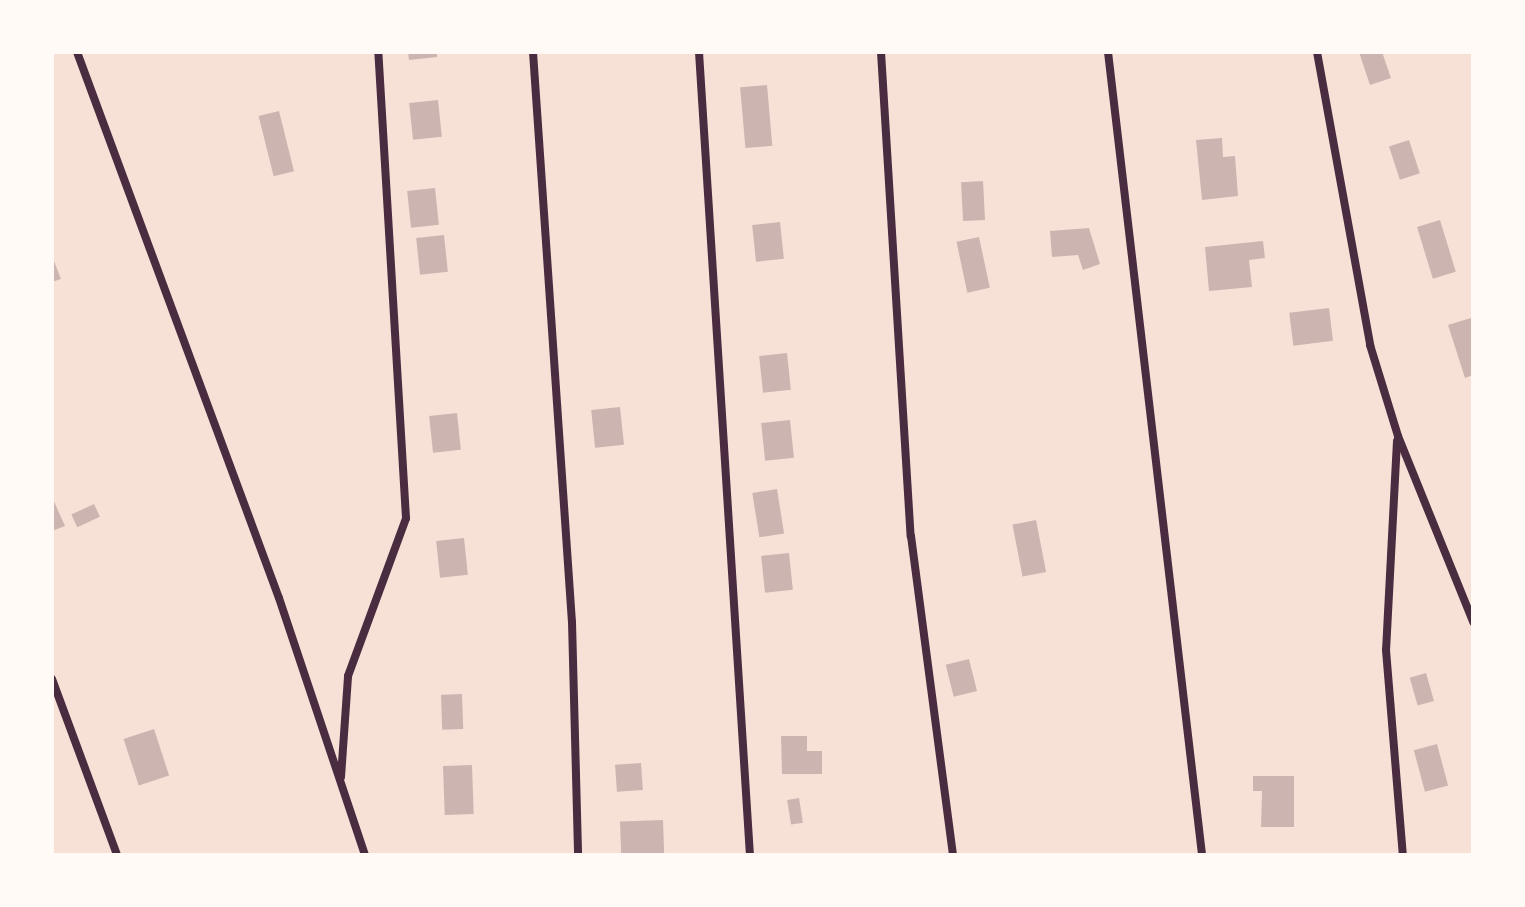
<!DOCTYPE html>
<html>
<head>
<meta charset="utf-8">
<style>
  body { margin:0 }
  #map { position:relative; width:1525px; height:907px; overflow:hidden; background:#f7e1d7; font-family:"Crimson Pro",serif }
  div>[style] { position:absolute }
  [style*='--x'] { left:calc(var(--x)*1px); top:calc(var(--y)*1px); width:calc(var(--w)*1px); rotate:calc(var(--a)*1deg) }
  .building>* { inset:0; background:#ccb4b1; transform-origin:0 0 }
  .minor>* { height:8px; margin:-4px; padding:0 4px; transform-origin:4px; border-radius:4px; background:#4a2c40 }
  span { translate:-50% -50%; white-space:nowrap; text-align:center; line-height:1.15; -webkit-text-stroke:8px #fffaf5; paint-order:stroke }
  .frame { position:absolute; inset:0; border:54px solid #fffaf5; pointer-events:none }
</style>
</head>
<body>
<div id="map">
  <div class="building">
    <div style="clip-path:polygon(408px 52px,437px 52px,437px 57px,409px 60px)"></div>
    <div style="clip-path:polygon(1359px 52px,1382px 52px,1391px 78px,1370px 85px)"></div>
    <div style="left:767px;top:85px;width:61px;height:27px;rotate:85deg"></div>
    <div style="left:438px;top:100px;width:37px;height:29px;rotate:84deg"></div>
    <div style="left:279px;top:111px;width:62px;height:21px;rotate:76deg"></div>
    <div style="clip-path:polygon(1222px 138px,1223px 157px,1235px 156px,1238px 196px,1202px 200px,1196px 140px)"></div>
    <div style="left:1409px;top:140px;width:35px;height:21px;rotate:72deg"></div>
    <div style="left:983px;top:181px;width:39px;height:22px;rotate:87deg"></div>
    <div style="left:435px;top:188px;width:37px;height:28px;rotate:84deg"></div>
    <div style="left:1440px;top:220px;width:54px;height:24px;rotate:73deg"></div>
    <div style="left:780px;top:222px;width:37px;height:28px;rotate:84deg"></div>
    <div style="clip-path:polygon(1089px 228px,1100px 264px,1083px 270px,1078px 255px,1052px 257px,1050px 231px)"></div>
    <div style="left:444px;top:235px;width:37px;height:28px;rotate:84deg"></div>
    <div style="left:979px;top:237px;width:52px;height:23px;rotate:78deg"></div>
    <div style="clip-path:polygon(1263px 241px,1265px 258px,1249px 260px,1252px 287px,1209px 291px,1205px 247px)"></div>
    <div style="clip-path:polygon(52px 256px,61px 279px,52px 282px)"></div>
    <div style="left:1329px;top:308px;width:33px;height:40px;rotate:83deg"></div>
    <div style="clip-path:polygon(1471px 318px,1473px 375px,1465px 378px,1448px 325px)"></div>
    <div style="left:787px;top:353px;width:37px;height:28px;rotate:84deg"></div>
    <div style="left:620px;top:407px;width:38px;height:29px;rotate:84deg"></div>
    <div style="left:457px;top:413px;width:37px;height:28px;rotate:84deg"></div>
    <div style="left:790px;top:420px;width:38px;height:29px;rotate:84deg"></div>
    <div style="left:777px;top:489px;width:45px;height:25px;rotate:81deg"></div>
    <div style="clip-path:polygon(52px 497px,65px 526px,52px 531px)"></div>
    <div style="left:94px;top:504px;width:14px;height:25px;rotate:65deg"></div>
    <div style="left:1036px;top:520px;width:53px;height:24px;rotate:79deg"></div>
    <div style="left:464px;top:538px;width:37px;height:28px;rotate:84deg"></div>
    <div style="left:789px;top:553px;width:37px;height:28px;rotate:84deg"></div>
    <div style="left:969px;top:659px;width:33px;height:24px;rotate:76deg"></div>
    <div style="left:1426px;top:673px;width:29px;height:17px;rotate:74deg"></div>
    <div style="left:462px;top:694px;width:35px;height:21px;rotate:88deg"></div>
    <div style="left:154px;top:729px;width:49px;height:32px;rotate:72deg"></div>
    <div style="clip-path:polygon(781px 736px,807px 736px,807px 751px,822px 751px,822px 774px,782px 774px)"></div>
    <div style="left:1437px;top:744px;width:43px;height:24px;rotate:75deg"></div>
    <div style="left:641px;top:763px;width:27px;height:26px;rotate:86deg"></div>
    <div style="left:472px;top:765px;width:49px;height:29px;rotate:88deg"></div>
    <div style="clip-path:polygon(1253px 776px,1294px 776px,1294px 827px,1261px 827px,1262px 791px,1253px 791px)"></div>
    <div style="left:799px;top:798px;width:25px;height:12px;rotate:81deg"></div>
    <div style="left:663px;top:820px;width:35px;height:43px;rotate:88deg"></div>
  </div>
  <div class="minor">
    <div style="--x:77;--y:52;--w:582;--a:69.7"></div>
    <div style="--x:279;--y:598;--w:271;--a:71.5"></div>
    <div style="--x:533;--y:52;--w:571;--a:86.09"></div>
    <div style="--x:572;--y:622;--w:233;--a:88.5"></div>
    <div style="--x:699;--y:52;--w:805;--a:86.37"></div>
    <div style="--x:881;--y:52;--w:485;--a:86.5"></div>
    <div style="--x:911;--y:536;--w:322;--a:82.5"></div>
    <div style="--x:1108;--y:52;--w:808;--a:83.32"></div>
    <div style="--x:1317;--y:52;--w:298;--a:79.7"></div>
    <div style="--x:1370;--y:345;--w:95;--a:72.9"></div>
    <div style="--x:1398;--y:436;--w:201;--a:68"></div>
    <div style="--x:1397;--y:441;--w:209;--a:93"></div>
    <div style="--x:1386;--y:650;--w:206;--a:85.3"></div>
    <div style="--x:52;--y:679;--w:188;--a:69.7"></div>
    <div style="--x:341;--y:777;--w:101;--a:-86"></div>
    <div style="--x:348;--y:676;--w:168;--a:-69.8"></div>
    <div style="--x:406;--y:518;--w:467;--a:-93.4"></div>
  </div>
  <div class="frame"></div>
</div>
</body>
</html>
